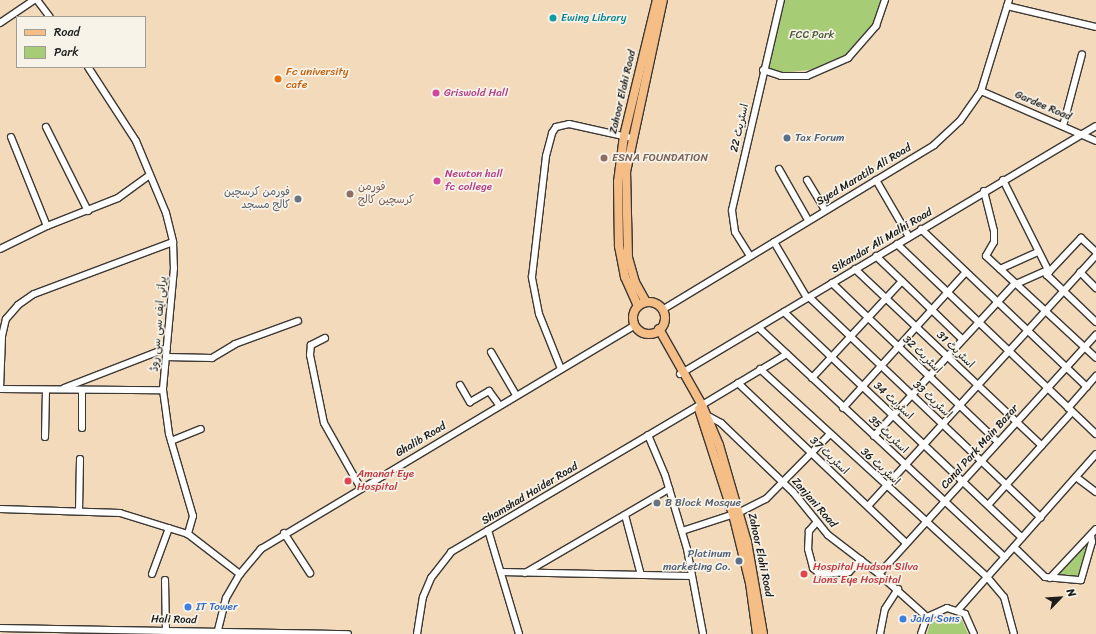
<!DOCTYPE html>
<html>
<head>
<meta charset="utf-8">
<style>
  body { margin:0 }
  #map { position:relative; width:1096px; height:634px; overflow:hidden; background:#f2dabb; font-family:Sriracha,"Playpen Sans Arabic",sans-serif }
  div>[style] { position:absolute }
  [style*='--x'] { left:calc(var(--x)*1px); top:calc(var(--y)*1px); width:calc(var(--w)*1px); rotate:calc(var(--a)*1deg) }
  .green>* { inset:0; background:#a6cc76 }
  .roads { filter:drop-shadow(1px 0 #3c3834) drop-shadow(-1px 0 #3c3834) drop-shadow(0 1px #3c3834) drop-shadow(0 -1px #3c3834) }
  .minor>* { height:6px; margin:-3px; padding:0 3px; transform-origin:3px; border-radius:3px; background:#fff }
  .major>* { height:8px; margin:-4px; padding:0 4px; transform-origin:4px; border-radius:4px; background:#f6be87 }
  .major>.ring { margin:-4px; padding:0; box-sizing:content-box; background:none; border:8px solid #f6be87; border-radius:50% }
  .dots>* { width:11px; height:11px; translate:-50% -50%; box-sizing:border-box; border:2px solid #f7f3e8; border-radius:50% }
  span { translate:-50% -50%; white-space:nowrap; text-align:center; line-height:1.15; -webkit-text-stroke:3.5px #f7f3e8; paint-order:stroke }
  .culture-label { font-size:11px; color:#0d838f }
  .left { translate:0 -50%; text-align:left }
  .park-label { font-size:11px; color:#4c5a3c }
  .food-label { font-size:11px; color:#c56008 }
  .street-label { font-size:11px; color:#1c1c1c }
  .hotel-label { font-size:11px; color:#b23c85 }
  .service-label { font-size:11px; color:#4e5e75 }
  .right { translate:-100% -50%; text-align:right }
  .education-label { font-size:11px; color:#785e54 }
  .worship-label { font-size:11px; color:#5b616d }
  .health-label { font-size:11px; color:#be3a42 }
  .shop-label { font-size:11px; color:#366cbe }
  .legend { position:absolute; left:16px; top:16px; width:130px; height:52px; box-sizing:border-box; background:#f7f3e8; border:1px solid #9f9d96; margin:0; padding:5px 7px; list-style:none; font-size:12px; color:#1c1c1c }
  .legend li { display:flex; align-items:center; gap:8px; height:20px }
  .legend b { width:20px; border:1px solid #9f9d96 }
  .north { position:absolute; left:1040px; top:578px; width:40px; height:40px; -webkit-text-stroke:3px #f7f3e8; paint-order:stroke; rotate:65deg; font-size:11px; font-weight:700; line-height:16px; text-align:center; color:#1c1c1c }
  .north::after { content:''; display:block; margin:auto; width:14px; height:18px; background:#1c1c1c; clip-path:polygon(50% 0,100% 100%,50% 72%,0 100%) }
</style>
</head>
<body>
<div id="map">
  <div class="green">
    <div style="clip-path:polygon(784px 0,884px 0,877px 21px,853px 53px,825px 68px,781px 73px,767px 68px)"></div>
    <div style="clip-path:polygon(1088px 542px,1081px 578px,1054px 576px)"></div>
    <div style="clip-path:polygon(944px 615px,962px 620px,968px 634px,927px 634px,930px 624px)"></div>
  </div>
  <div class="roads">
    <div class="minor">
      <div style="--x:37;--y:0;--w:21;--a:53"></div>
      <div style="--x:1007;--y:6;--w:91;--a:13.3"></div>
      <div style="--x:0;--y:23;--w:41;--a:-34.1"></div>
      <div style="--x:88;--y:67;--w:88;--a:57"></div>
      <div style="--x:136;--y:141;--w:78;--a:67.4"></div>
      <div style="--x:166;--y:213;--w:30;--a:76"></div>
      <div style="--x:173;--y:242;--w:26;--a:88"></div>
      <div style="--x:174;--y:268;--w:122;--a:95.2"></div>
      <div style="--x:163;--y:390;--w:44;--a:82.2"></div>
      <div style="--x:169;--y:434;--w:85;--a:73.7"></div>
      <div style="--x:193;--y:516;--w:19;--a:106"></div>
      <div style="--x:188;--y:534;--w:66;--a:37.6"></div>
      <div style="--x:763;--y:70;--w:19;--a:18"></div>
      <div style="--x:781;--y:76;--w:26;--a:0"></div>
      <div style="--x:807;--y:76;--w:45;--a:-23.7"></div>
      <div style="--x:848;--y:58;--w:43;--a:-48.8"></div>
      <div style="--x:876;--y:26;--w:28;--a:-71"></div>
      <div style="--x:981;--y:91;--w:125;--a:23.5"></div>
      <div style="--x:1063;--y:126;--w:74;--a:-75.2"></div>
      <div style="--x:46;--y:127;--w:94;--a:63.4"></div>
      <div style="--x:11;--y:137;--w:96;--a:68"></div>
      <div style="--x:779;--y:169;--w:59;--a:60.4"></div>
      <div style="--x:807;--y:180;--w:35;--a:59"></div>
      <div style="--x:876;--y:180;--w:66;--a:59.9"></div>
      <div style="--x:1003;--y:180;--w:103;--a:63.4"></div>
      <div style="--x:1049;--y:272;--w:4;--a:124"></div>
      <div style="--x:1047;--y:275;--w:68;--a:43.8"></div>
      <div style="--x:984;--y:191;--w:41;--a:76"></div>
      <div style="--x:994;--y:231;--w:11;--a:90"></div>
      <div style="--x:994;--y:242;--w:16;--a:120"></div>
      <div style="--x:986;--y:256;--w:150;--a:42.8"></div>
      <div style="--x:921;--y:229;--w:229;--a:43.6"></div>
      <div style="--x:774;--y:242;--w:65;--a:59.5"></div>
      <div style="--x:897;--y:244;--w:275;--a:43.7"></div>
      <div style="--x:0;--y:249;--w:52;--a:-26.1"></div>
      <div style="--x:47;--y:226;--w:76;--a:-21.5"></div>
      <div style="--x:118;--y:198;--w:39;--a:-36"></div>
      <div style="--x:750;--y:256;--w:28;--a:-122"></div>
      <div style="--x:735;--y:232;--w:22;--a:-98"></div>
      <div style="--x:732;--y:210;--w:216;--a:-76.9"></div>
      <div style="--x:876;--y:256;--w:120;--a:44"></div>
      <div style="--x:855;--y:269;--w:257;--a:43.4"></div>
      <div style="--x:1000;--y:269;--w:42;--a:-24.1"></div>
      <div style="--x:1049;--y:272;--w:47;--a:-46.7"></div>
      <div style="--x:1081;--y:238;--w:21;--a:43"></div>
      <div style="--x:1080;--y:272;--w:23;--a:45"></div>
      <div style="--x:832;--y:283;--w:230;--a:43.8"></div>
      <div style="--x:1016;--y:284;--w:34;--a:-24"></div>
      <div style="--x:809;--y:297;--w:320;--a:43.6"></div>
      <div style="--x:662;--y:310;--w:318;--a:-31.2"></div>
      <div style="--x:934;--y:145;--w:35;--a:-43"></div>
      <div style="--x:960;--y:121;--w:37;--a:-55"></div>
      <div style="--x:981;--y:91;--w:95;--a:-72.9"></div>
      <div style="--x:784;--y:312;--w:328;--a:43.5"></div>
      <div style="--x:759;--y:328;--w:336;--a:43"></div>
      <div style="--x:325;--y:338;--w:16;--a:153"></div>
      <div style="--x:311;--y:345;--w:10;--a:96"></div>
      <div style="--x:310;--y:355;--w:69;--a:78.4"></div>
      <div style="--x:324;--y:423;--w:73;--a:60.6"></div>
      <div style="--x:491;--y:352;--w:50;--a:59.8"></div>
      <div style="--x:166;--y:357;--w:46;--a:1.2"></div>
      <div style="--x:212;--y:358;--w:27;--a:-31"></div>
      <div style="--x:235;--y:344;--w:67;--a:-20.1"></div>
      <div style="--x:561;--y:369;--w:59;--a:-111.8"></div>
      <div style="--x:539;--y:314;--w:38;--a:-101"></div>
      <div style="--x:532;--y:277;--w:122;--a:-83.4"></div>
      <div style="--x:546;--y:156;--w:24;--a:-75"></div>
      <div style="--x:552;--y:133;--w:7;--a:-56"></div>
      <div style="--x:556;--y:127;--w:13;--a:-13"></div>
      <div style="--x:569;--y:124;--w:65;--a:12.5"></div>
      <div style="--x:760;--y:369;--w:308;--a:42.5"></div>
      <div style="--x:987;--y:577;--w:26;--a:50"></div>
      <div style="--x:1004;--y:597;--w:38;--a:75"></div>
      <div style="--x:680;--y:374;--w:484;--a:-30.8"></div>
      <div style="--x:812;--y:378;--w:132;--a:-47.1"></div>
      <div style="--x:738;--y:383;--w:232;--a:43.6"></div>
      <div style="--x:460;--y:385;--w:20;--a:60"></div>
      <div style="--x:470;--y:402;--w:22;--a:-30"></div>
      <div style="--x:489;--y:391;--w:17;--a:54"></div>
      <div style="--x:64;--y:388;--w:110;--a:-21.2"></div>
      <div style="--x:0;--y:389;--w:53;--a:-87.8"></div>
      <div style="--x:2;--y:336;--w:17;--a:-77"></div>
      <div style="--x:6;--y:319;--w:18;--a:-49"></div>
      <div style="--x:18;--y:305;--w:19;--a:-35"></div>
      <div style="--x:34;--y:294;--w:148;--a:-20.5"></div>
      <div style="--x:0;--y:389;--w:163;--a:0.4"></div>
      <div style="--x:82;--y:390;--w:38;--a:90"></div>
      <div style="--x:702;--y:405;--w:99;--a:-31"></div>
      <div style="--x:843;--y:408;--w:183;--a:-47.9"></div>
      <div style="--x:1068;--y:408;--w:43;--a:-48.8"></div>
      <div style="--x:708;--y:416;--w:15;--a:28"></div>
      <div style="--x:721;--y:423;--w:100;--a:43.8"></div>
      <div style="--x:793;--y:492;--w:55;--a:50.9"></div>
      <div style="--x:828;--y:535;--w:64;--a:37.4"></div>
      <div style="--x:879;--y:574;--w:64;--a:41.9"></div>
      <div style="--x:648;--y:435;--w:43;--a:67"></div>
      <div style="--x:665;--y:475;--w:77;--a:73.4"></div>
      <div style="--x:687;--y:549;--w:86;--a:79.3"></div>
      <div style="--x:874;--y:436;--w:208;--a:-47.3"></div>
      <div style="--x:45;--y:437;--w:47;--a:-88.8"></div>
      <div style="--x:171;--y:441;--w:32;--a:-22"></div>
      <div style="--x:1076;--y:477;--w:25;--a:37"></div>
      <div style="--x:988;--y:505;--w:125;--a:-47.9"></div>
      <div style="--x:868;--y:506;--w:339;--a:-47.7"></div>
      <div style="--x:0;--y:509;--w:120;--a:1.9"></div>
      <div style="--x:120;--y:513;--w:71;--a:17.2"></div>
      <div style="--x:79;--y:511;--w:52;--a:-88.9"></div>
      <div style="--x:625;--y:515;--w:62;--a:75.1"></div>
      <div style="--x:816;--y:523;--w:11;--a:131"></div>
      <div style="--x:809;--y:531;--w:18;--a:93"></div>
      <div style="--x:808;--y:549;--w:20;--a:75"></div>
      <div style="--x:813;--y:568;--w:9;--a:41"></div>
      <div style="--x:820;--y:574;--w:29;--a:-4"></div>
      <div style="--x:849;--y:572;--w:17;--a:-45"></div>
      <div style="--x:488;--y:530;--w:109;--a:73.4"></div>
      <div style="--x:682;--y:531;--w:61;--a:-18.1"></div>
      <div style="--x:740;--y:512;--w:29;--a:-27"></div>
      <div style="--x:766;--y:499;--w:91;--a:-45.4"></div>
      <div style="--x:284;--y:533;--w:48;--a:57"></div>
      <div style="--x:1014;--y:547;--w:43;--a:44.1"></div>
      <div style="--x:1045;--y:577;--w:36;--a:5"></div>
      <div style="--x:1081;--y:580;--w:40;--a:-74"></div>
      <div style="--x:1092;--y:542;--w:6;--a:-99"></div>
      <div style="--x:501;--y:572;--w:191;--a:1.2"></div>
      <div style="--x:525;--y:573;--w:167;--a:-30.3"></div>
      <div style="--x:152;--y:574;--w:49;--a:-69.7"></div>
      <div style="--x:879;--y:574;--w:323;--a:-47.8"></div>
      <div style="--x:1050;--y:578;--w:67;--a:-46.8"></div>
      <div style="--x:165;--y:580;--w:50;--a:88.9"></div>
      <div style="--x:958;--y:610;--w:208;--a:-48.5"></div>
      <div style="--x:0;--y:628;--w:348;--a:1"></div>
      <div style="--x:217;--y:634;--w:37;--a:-76"></div>
      <div style="--x:226;--y:598;--w:28;--a:-60"></div>
      <div style="--x:240;--y:574;--w:33;--a:-50"></div>
      <div style="--x:261;--y:549;--w:436;--a:-30.9"></div>
      <div style="--x:417;--y:634;--w:37;--a:-81"></div>
      <div style="--x:423;--y:597;--w:21;--a:-67"></div>
      <div style="--x:431;--y:578;--w:33;--a:-52"></div>
      <div style="--x:451;--y:552;--w:287;--a:-30.6"></div>
      <div style="--x:880;--y:634;--w:25;--a:-79"></div>
      <div style="--x:885;--y:609;--w:24;--a:-57"></div>
      <div style="--x:921;--y:634;--w:18;--a:-71"></div>
      <div style="--x:927;--y:617;--w:22;--a:-24"></div>
      <div style="--x:947;--y:608;--w:19;--a:18"></div>
      <div style="--x:965;--y:614;--w:22;--a:66"></div>
    </div>
    <div class="major">
      <div style="--x:646;--y:302;--w:23;--a:-119"></div>
      <div style="--x:635;--y:282;--w:25;--a:-106"></div>
      <div style="--x:628;--y:258;--w:86;--a:-91.3"></div>
      <div style="--x:626;--y:172;--w:176;--a:-77.9"></div>
      <div class="ring" style="left:633px;top:302px;width:24px;height:24px"></div>
      <div style="--x:638;--y:306;--w:32;--a:-114"></div>
      <div style="--x:625;--y:277;--w:32;--a:-101"></div>
      <div style="--x:619;--y:246;--w:64;--a:-90.9"></div>
      <div style="--x:618;--y:182;--w:46;--a:-82.6"></div>
      <div style="--x:624;--y:136;--w:140;--a:-76.4"></div>
      <div style="--x:659;--y:329;--w:87;--a:60.5"></div>
      <div style="--x:702;--y:405;--w:43;--a:67"></div>
      <div style="--x:719;--y:445;--w:101;--a:73.9"></div>
      <div style="--x:747;--y:542;--w:93;--a:80.1"></div>
      <div style="--x:699;--y:409;--w:110;--a:72.1"></div>
      <div style="--x:733;--y:514;--w:71;--a:76.2"></div>
      <div style="--x:750;--y:583;--w:51;--a:82.2"></div>
    </div>
  </div>
  <div class="dots">
    <div style="left:553px;top:18px;background:#0f9aa8"></div>
    <div style="left:278px;top:79px;background:#e8710a"></div>
    <div style="left:436px;top:93px;background:#d1479c"></div>
    <div style="left:787px;top:138px;background:#5c6f8a"></div>
    <div style="left:604px;top:158px;background:#8d6e63"></div>
    <div style="left:437px;top:181px;background:#d1479c"></div>
    <div style="left:350px;top:194px;background:#8d6e63"></div>
    <div style="left:298px;top:199px;background:#6b7280"></div>
    <div style="left:348px;top:481px;background:#e0444e"></div>
    <div style="left:657px;top:503px;background:#6b7280"></div>
    <div style="left:739px;top:561px;background:#5c6f8a"></div>
    <div style="left:804px;top:574px;background:#e0444e"></div>
    <div style="left:188px;top:607px;background:#3f7fe0"></div>
    <div style="left:903px;top:619px;background:#3f7fe0"></div>
  </div>
  <div class="culture-label">
    <span class="left" style="left:561px;top:18px">Ewing Library</span>
  </div>
  <div class="park-label">
    <span style="left:812px;top:35px">FCC Park</span>
  </div>
  <div class="food-label">
    <span class="left" style="left:286px;top:79px">Fc university<br>cafe</span>
  </div>
  <div class="street-label">
    <span style="left:623px;top:92px;rotate:-77deg">Zahoor Elahi Road</span>
    <span style="left:1043px;top:106px;rotate:23deg">Gardee Road</span>
    <span style="left:740px;top:128px;rotate:-77deg">اسٹریٹ 22</span>
    <span style="left:864px;top:175px;rotate:-31deg">Syed Maratib Ali Road</span>
    <span style="left:882px;top:241px;rotate:-31deg">Sikandar Ali Malhi Road</span>
    <span style="left:159px;top:324px;rotate:-85deg">پرانی ایف سی سی روڈ</span>
    <span style="left:955px;top:350px;rotate:44deg">اسٹریٹ 31</span>
    <span style="left:922px;top:355px;rotate:44deg">اسٹریٹ 32</span>
    <span style="left:932px;top:400px;rotate:43deg">اسٹریٹ 33</span>
    <span style="left:893px;top:401px;rotate:43deg">اسٹریٹ 34</span>
    <span style="left:888px;top:435px;rotate:43deg">اسٹریٹ 35</span>
    <span style="left:421px;top:440px;rotate:-31deg">Ghalib Road</span>
    <span style="left:980px;top:447px;rotate:-48deg">Canal Park Main Bazar</span>
    <span style="left:829px;top:456px;rotate:44deg">اسٹریٹ 37</span>
    <span style="left:880px;top:467px;rotate:43deg">اسٹریٹ 36</span>
    <span style="left:530px;top:494px;rotate:-31deg">Shamshad Haider Road</span>
    <span style="left:814px;top:503px;rotate:49deg">Zanjani Road</span>
    <span style="left:760px;top:555px;rotate:78deg">Zahoor Elahi Road</span>
    <span style="left:174px;top:620px;rotate:1deg">Hali Road</span>
  </div>
  <div class="hotel-label">
    <span class="left" style="left:444px;top:93px">Griswold Hall</span>
    <span class="left" style="left:445px;top:181px">Newton hall<br>fc college</span>
  </div>
  <div class="service-label">
    <span class="left" style="left:795px;top:138px">Tax Forum</span>
    <span class="right" style="left:731px;top:561px">Platinum<br>marketing Co.</span>
  </div>
  <div class="education-label">
    <span class="left" style="left:612px;top:158px">ESNA FOUNDATION</span>
    <span class="left" style="left:358px;top:194px">فورمن<br>کرسچین کالج</span>
  </div>
  <div class="worship-label">
    <span class="right" style="left:290px;top:199px">فورمن کرسچین<br>کالج مسجد</span>
    <span class="left" style="left:665px;top:503px">B Block Mosque</span>
  </div>
  <div class="health-label">
    <span class="left" style="left:357px;top:481px">Amanat Eye<br>Hospital</span>
    <span class="left" style="left:813px;top:574px">Hospital Hudson Silva<br>Lions Eye Hospital</span>
  </div>
  <div class="shop-label">
    <span class="left" style="left:196px;top:607px">IT Tower</span>
    <span class="left" style="left:911px;top:619px">Jalal Sons</span>
  </div>
  <ul class="legend">
  <li><b style="height:5px;background:#f6be87"></b>Road</li>
  <li><b style="height:11px;background:#a6cc76"></b>Park</li>
  </ul>
  <div class="north">N</div>
</div>
</body>
</html>
